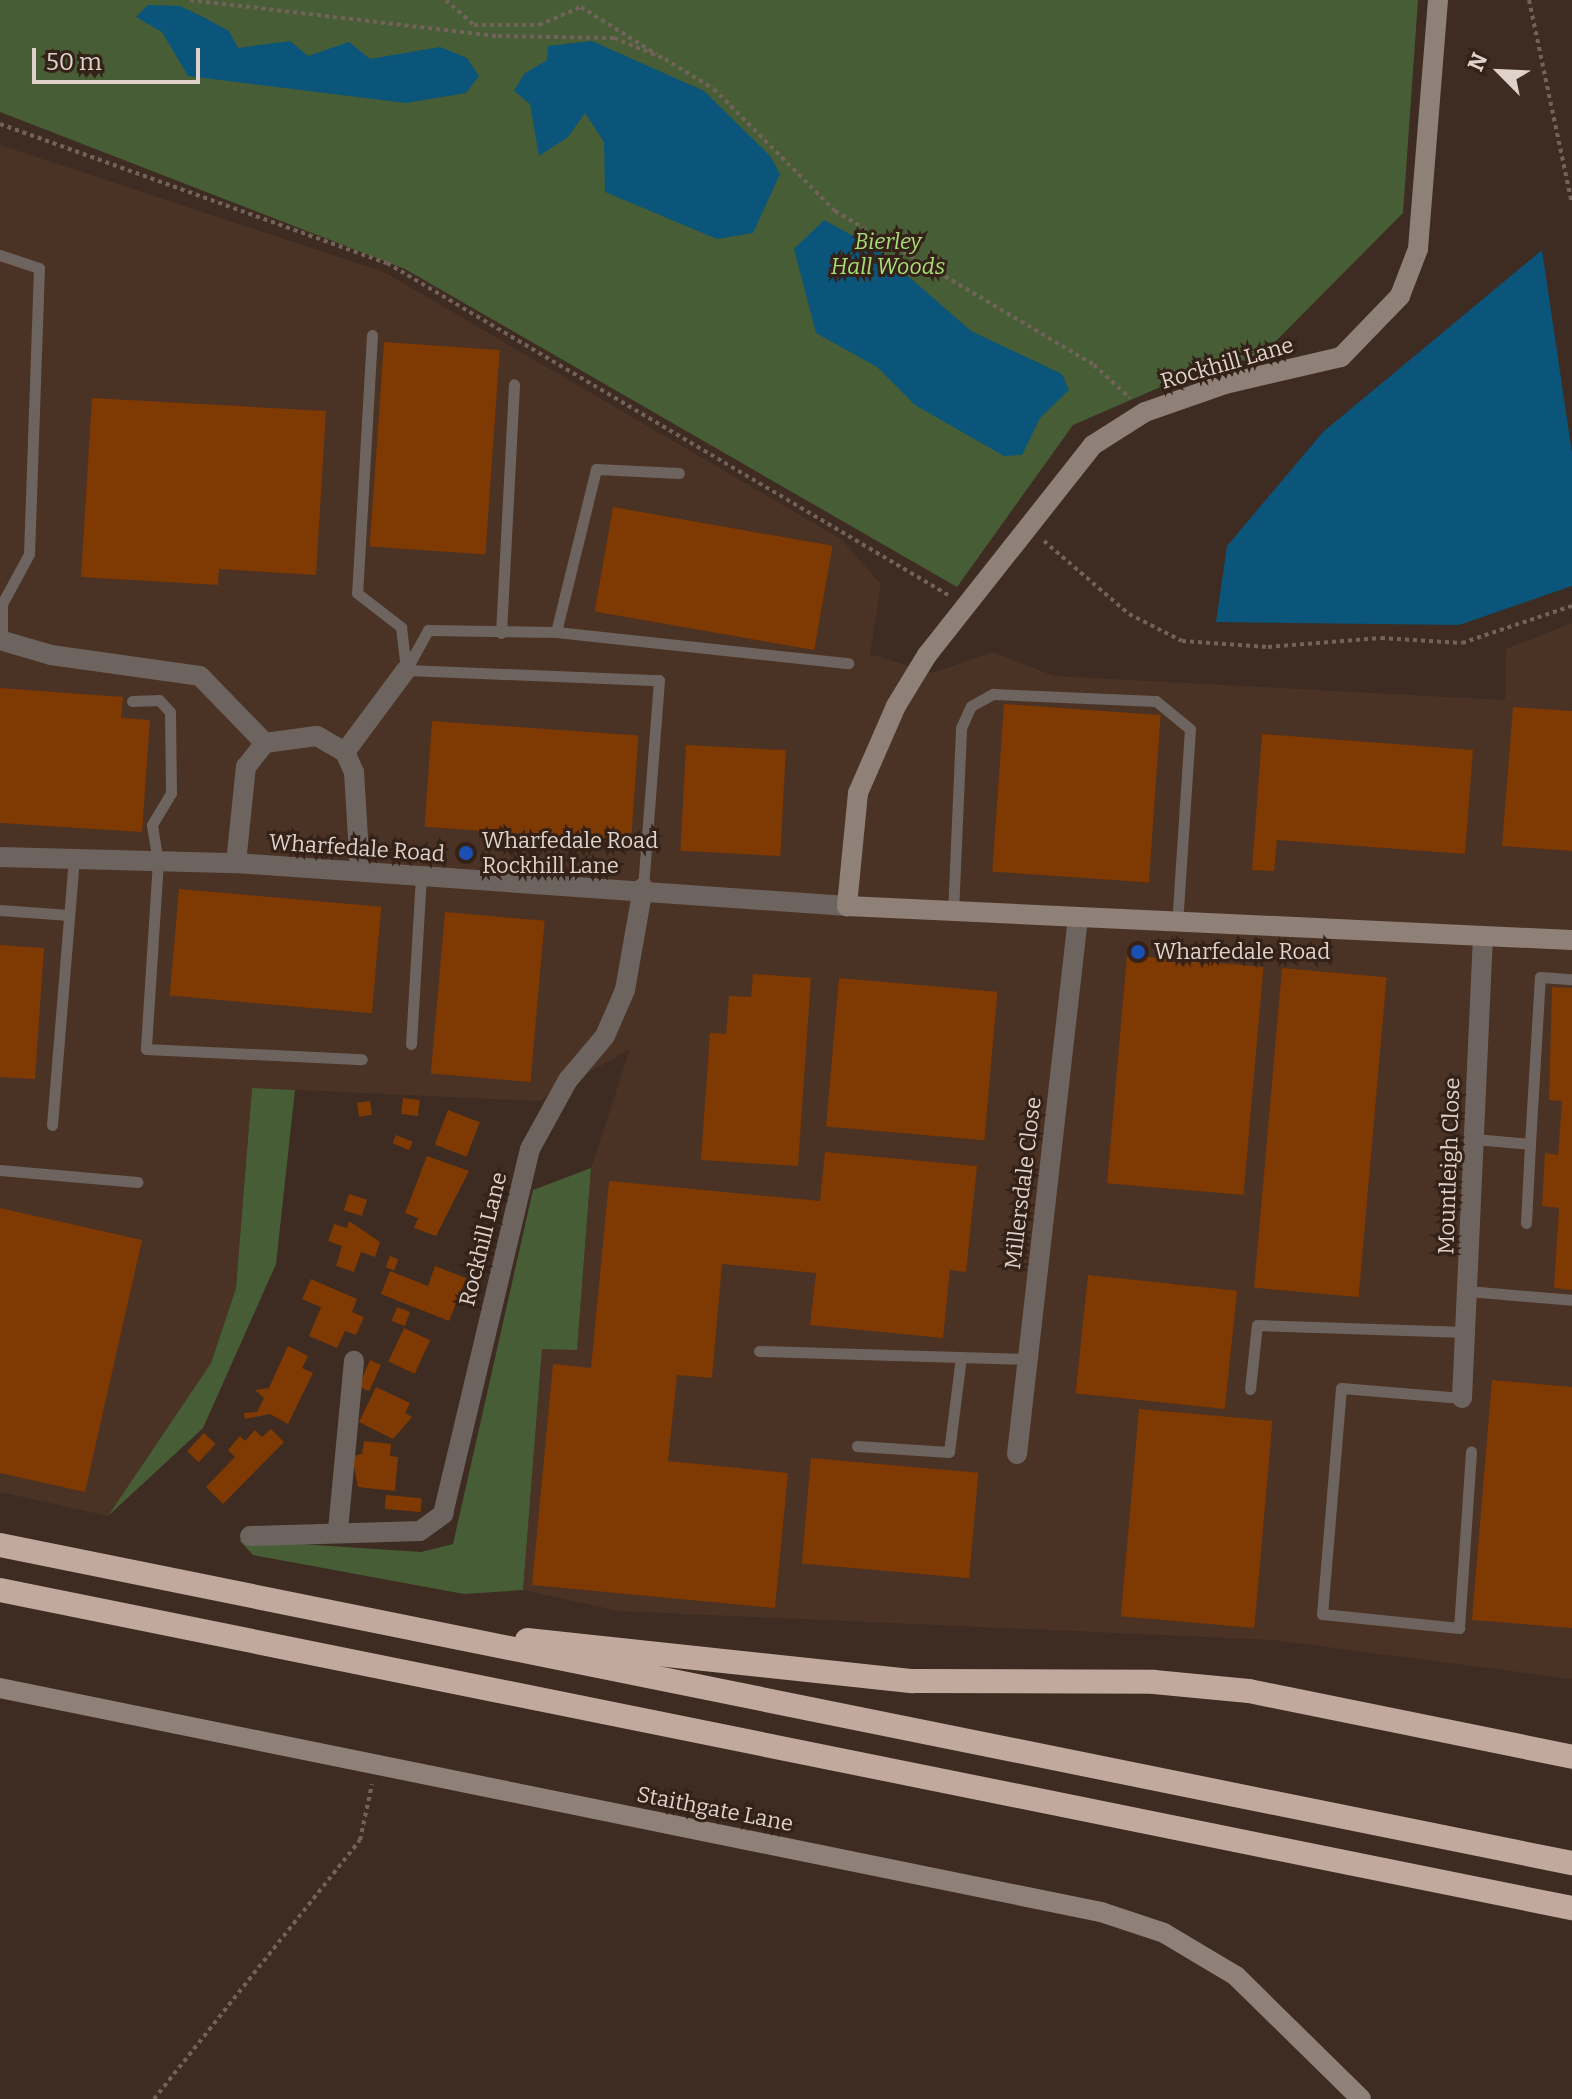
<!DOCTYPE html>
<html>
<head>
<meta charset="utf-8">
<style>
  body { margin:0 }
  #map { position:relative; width:1572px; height:2099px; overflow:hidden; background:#3e2c22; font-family:Bitter,serif }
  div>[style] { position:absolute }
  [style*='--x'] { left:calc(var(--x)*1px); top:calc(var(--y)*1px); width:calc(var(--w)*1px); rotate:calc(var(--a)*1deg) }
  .built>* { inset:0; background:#4a3224 }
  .green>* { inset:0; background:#475d35 }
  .water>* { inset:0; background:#0b547a }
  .building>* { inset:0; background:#7f3902; transform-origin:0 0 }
  .path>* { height:4px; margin-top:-2px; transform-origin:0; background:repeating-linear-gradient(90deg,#726259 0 4px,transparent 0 8px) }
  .lane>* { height:11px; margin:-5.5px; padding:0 5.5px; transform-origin:5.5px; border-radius:5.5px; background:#6d645f }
  .street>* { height:20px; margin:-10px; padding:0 10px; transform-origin:10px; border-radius:10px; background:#6d645f }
  .secondary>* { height:20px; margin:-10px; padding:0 10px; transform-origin:10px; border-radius:10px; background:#8f8078 }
  .highway>* { height:24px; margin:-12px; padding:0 12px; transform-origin:12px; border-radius:12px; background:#c1a99d }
  .dots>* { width:22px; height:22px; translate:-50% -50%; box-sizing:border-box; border:4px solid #342218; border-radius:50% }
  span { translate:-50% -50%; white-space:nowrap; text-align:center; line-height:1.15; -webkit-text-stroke:6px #342218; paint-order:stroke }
  .park-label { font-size:22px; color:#a8de78; font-style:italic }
  .street-label { font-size:22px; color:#ded2cb }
  .poi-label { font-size:22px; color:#ded2cb }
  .left { translate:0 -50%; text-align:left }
  .north { position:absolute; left:1460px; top:32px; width:80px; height:80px; -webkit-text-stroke:6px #342218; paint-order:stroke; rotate:294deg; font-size:22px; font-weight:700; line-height:32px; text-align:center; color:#ded2cb }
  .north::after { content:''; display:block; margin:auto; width:28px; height:36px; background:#ded2cb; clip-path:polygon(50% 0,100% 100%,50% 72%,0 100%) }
  .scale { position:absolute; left:32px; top:48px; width:168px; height:36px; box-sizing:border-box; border:4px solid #ded2cb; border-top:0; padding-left:10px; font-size:24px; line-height:28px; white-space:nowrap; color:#ded2cb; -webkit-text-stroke:6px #342218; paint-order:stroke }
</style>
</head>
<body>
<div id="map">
  <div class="built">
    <div style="clip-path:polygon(0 145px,384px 272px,841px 539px,881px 584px,870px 654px,932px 673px,993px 652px,1054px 676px,1505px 700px,1506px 649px,1572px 623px,1572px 1679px,1273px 1640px,619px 1611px,523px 1590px,542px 1349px,577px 1349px,591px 1168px,630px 1049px,539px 1101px,252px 1088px,236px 1288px,211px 1363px,108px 1516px,0 1492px)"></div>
  </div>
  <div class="green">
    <div style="clip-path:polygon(0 0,1418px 0,1403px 213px,1253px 364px,1209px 366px,1073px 425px,957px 587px,405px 269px,0 112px)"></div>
    <div style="clip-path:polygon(252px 1088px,295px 1090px,276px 1264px,203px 1428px,108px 1516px,211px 1363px,236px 1288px)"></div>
    <div style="clip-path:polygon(591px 1168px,577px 1350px,542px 1349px,523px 1590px,464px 1594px,253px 1555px,239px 1540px,421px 1552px,453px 1544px,533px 1190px)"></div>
  </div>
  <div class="water">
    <div style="clip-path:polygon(148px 5px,180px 6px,205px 18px,229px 31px,238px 48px,290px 41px,308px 56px,349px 42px,370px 59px,440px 47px,467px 58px,479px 76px,466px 93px,406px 103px,188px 76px,162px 32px,136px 17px)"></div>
    <div style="clip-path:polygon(592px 41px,704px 91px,770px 156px,780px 174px,753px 233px,717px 239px,605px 192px,604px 142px,585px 113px,568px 137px,539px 156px,530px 104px,514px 91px,524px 74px,547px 60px,548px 46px)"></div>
    <div style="clip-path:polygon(824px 220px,877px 249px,971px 331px,1062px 374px,1069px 390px,1040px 418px,1022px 455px,1004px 456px,915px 405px,877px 367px,816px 333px,794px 249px)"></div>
    <div style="clip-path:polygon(1542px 250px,1572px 453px,1572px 586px,1459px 625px,1216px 622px,1227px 546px,1323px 432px)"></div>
  </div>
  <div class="building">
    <div style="left:384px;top:342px;width:116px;height:205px;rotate:4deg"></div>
    <div style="clip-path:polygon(92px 398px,326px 411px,316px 575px,219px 569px,218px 585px,81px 577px)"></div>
    <div style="left:613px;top:507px;width:223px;height:106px;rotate:10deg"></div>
    <div style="clip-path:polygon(0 688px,123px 697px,121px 718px,150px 720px,142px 832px,0 823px)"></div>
    <div style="left:1004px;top:704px;width:157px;height:168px;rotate:4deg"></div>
    <div style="clip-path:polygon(1513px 707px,1572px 711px,1572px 851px,1502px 846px)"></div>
    <div style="left:432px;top:721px;width:207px;height:106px;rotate:4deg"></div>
    <div style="clip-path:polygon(1262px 734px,1473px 750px,1465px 854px,1277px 840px,1274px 871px,1252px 870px)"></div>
    <div style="left:686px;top:745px;width:100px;height:106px;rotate:3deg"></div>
    <div style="left:179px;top:889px;width:203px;height:107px;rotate:5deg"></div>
    <div style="left:445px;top:912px;width:100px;height:162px;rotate:5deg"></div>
    <div style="clip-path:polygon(0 945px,44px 948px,35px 1079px,0 1077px)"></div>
    <div style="left:1127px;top:955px;width:137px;height:229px;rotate:5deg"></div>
    <div style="left:1282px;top:968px;width:105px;height:321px;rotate:5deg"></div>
    <div style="clip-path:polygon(753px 974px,811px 978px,798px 1166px,701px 1160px,710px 1033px,726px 1034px,729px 996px,751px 997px)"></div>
    <div style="left:839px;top:978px;width:159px;height:149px;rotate:5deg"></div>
    <div style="clip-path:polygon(1552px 987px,1572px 988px,1572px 1290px,1554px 1288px,1559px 1208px,1542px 1206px,1545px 1153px,1558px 1155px,1562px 1101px,1549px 1100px)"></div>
    <div style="left:403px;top:1098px;width:17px;height:16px;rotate:7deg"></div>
    <div style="left:370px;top:1101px;width:14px;height:13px;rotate:82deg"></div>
    <div style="left:448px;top:1110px;width:34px;height:37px;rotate:21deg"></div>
    <div style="left:396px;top:1135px;width:18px;height:9px;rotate:22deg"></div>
    <div style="clip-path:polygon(825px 1152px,977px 1166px,966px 1272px,950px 1270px,943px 1338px,810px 1325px,816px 1273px,722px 1264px,712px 1378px,677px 1375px,668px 1461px,788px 1473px,775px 1608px,532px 1585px,553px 1364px,591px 1368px,609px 1181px,820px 1201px)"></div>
    <div style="clip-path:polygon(427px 1156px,469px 1171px,436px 1236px,414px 1228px,418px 1218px,405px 1213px)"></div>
    <div style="left:349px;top:1194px;width:19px;height:17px;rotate:18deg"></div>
    <div style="clip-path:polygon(0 1208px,142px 1240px,85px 1492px,0 1473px)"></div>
    <div style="clip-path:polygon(349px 1221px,380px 1242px,375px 1257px,361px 1252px,354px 1272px,336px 1266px,342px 1246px,328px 1241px,334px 1224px,347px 1228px)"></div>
    <div style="left:390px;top:1256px;width:9px;height:12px;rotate:21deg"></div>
    <div style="clip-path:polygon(435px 1266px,466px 1278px,449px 1321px,381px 1294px,390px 1271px,428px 1286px)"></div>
    <div style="left:1088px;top:1275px;width:150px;height:119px;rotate:6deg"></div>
    <div style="clip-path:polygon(311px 1279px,357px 1299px,352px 1312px,364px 1317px,356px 1335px,345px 1331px,337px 1348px,309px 1336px,321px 1307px,302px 1299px)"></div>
    <div style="left:397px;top:1307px;width:14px;height:15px;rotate:21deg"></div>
    <div style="left:404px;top:1328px;width:29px;height:37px;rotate:25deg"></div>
    <div style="clip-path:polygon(288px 1346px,308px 1356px,302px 1368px,313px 1373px,288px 1424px,270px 1414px,245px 1419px,244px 1413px,257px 1412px,264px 1398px,255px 1390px,269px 1388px)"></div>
    <div style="left:370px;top:1360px;width:12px;height:29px;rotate:24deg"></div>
    <div style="clip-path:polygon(1492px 1380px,1572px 1387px,1572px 1628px,1472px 1620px)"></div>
    <div style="clip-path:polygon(376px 1387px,410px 1403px,405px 1413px,412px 1417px,393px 1439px,359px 1422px)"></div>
    <div style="left:1139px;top:1409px;width:134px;height:208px;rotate:5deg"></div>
    <div style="clip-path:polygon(271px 1429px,284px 1442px,223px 1504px,206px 1487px,235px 1457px,228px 1450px,240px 1436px,245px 1441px,255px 1430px,262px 1437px)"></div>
    <div style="left:204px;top:1433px;width:16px;height:25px;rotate:43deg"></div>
    <div style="clip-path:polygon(364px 1441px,391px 1444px,390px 1456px,398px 1457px,395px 1491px,358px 1487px,352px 1456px,362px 1454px)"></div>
    <div style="left:811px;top:1458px;width:168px;height:106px;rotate:5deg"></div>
    <div style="left:386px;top:1495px;width:36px;height:14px;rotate:5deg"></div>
  </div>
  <div class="path">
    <div style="--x:190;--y:0;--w:310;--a:6.7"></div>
    <div style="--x:498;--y:36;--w:116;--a:1"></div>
    <div style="--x:614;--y:38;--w:55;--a:22.4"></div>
    <div style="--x:665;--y:59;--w:57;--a:31.5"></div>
    <div style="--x:714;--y:89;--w:172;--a:45.2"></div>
    <div style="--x:835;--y:211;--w:301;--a:30.7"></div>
    <div style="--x:1094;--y:365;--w:49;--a:42.5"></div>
    <div style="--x:446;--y:0;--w:38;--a:42"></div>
    <div style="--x:474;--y:25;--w:65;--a:0"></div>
    <div style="--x:539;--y:25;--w:46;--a:-23.2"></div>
    <div style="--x:581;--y:7;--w:89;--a:32.1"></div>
    <div style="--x:1529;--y:0;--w:208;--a:78.1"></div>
    <div style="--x:0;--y:124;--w:411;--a:19.8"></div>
    <div style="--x:387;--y:263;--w:654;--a:30.6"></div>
    <div style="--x:1044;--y:541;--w:112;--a:40.7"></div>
    <div style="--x:1129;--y:614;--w:59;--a:27"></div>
    <div style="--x:1182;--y:641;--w:86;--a:4"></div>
    <div style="--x:1268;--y:647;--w:113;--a:-4.6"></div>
    <div style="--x:1381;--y:638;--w:81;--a:3.5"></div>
    <div style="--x:1462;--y:643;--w:116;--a:-18.6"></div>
    <div style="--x:154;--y:2099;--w:331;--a:-51.5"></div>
    <div style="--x:360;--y:1840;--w:57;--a:-77.9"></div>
  </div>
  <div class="lane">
    <div style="--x:0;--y:255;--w:41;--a:18.4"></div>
    <div style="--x:39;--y:268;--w:286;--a:92"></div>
    <div style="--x:29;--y:554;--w:57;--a:118.4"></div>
    <div style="--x:2;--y:604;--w:37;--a:90"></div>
    <div style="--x:372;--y:335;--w:258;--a:93.3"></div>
    <div style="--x:357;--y:593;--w:56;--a:37.7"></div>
    <div style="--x:401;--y:627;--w:42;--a:83.2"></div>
    <div style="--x:556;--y:632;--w:294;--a:6.1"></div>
    <div style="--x:501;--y:633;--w:249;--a:-87"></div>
    <div style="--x:406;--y:670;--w:253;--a:2.3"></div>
    <div style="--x:659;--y:680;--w:209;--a:94.4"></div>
    <div style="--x:406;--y:670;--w:46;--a:-61.2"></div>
    <div style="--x:428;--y:630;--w:128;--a:0.9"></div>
    <div style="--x:556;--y:632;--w:168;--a:-76.2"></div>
    <div style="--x:596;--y:469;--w:83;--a:2.8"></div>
    <div style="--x:132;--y:701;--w:27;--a:-2"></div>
    <div style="--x:159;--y:700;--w:16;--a:47"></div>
    <div style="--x:170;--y:712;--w:81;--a:89.3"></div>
    <div style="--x:171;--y:793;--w:37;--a:121"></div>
    <div style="--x:152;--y:825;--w:36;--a:81"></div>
    <div style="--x:158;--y:861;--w:188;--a:93.7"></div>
    <div style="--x:146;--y:1049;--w:216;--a:2.7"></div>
    <div style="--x:0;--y:910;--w:69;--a:4.1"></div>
    <div style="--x:953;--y:913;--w:185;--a:-87.5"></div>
    <div style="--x:961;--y:728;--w:24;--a:-66"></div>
    <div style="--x:971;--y:706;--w:25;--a:-29"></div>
    <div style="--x:993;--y:694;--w:163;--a:2.5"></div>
    <div style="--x:1156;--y:701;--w:44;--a:39.5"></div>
    <div style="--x:1190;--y:729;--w:194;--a:93.8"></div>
    <div style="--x:411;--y:1044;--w:167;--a:-86.6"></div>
    <div style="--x:52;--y:1125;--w:267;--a:-85.3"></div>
    <div style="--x:1474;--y:1139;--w:56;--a:5.1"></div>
    <div style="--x:1530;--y:1144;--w:79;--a:92.9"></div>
    <div style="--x:1530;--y:1144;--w:167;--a:-86.6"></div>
    <div style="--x:1540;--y:977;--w:32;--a:4"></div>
    <div style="--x:0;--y:1170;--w:138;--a:5"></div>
    <div style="--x:1468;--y:1291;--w:104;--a:4.9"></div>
    <div style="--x:759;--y:1351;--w:268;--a:1.7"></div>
    <div style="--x:1250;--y:1389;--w:64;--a:-83.8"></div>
    <div style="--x:1257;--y:1325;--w:209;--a:1.9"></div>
    <div style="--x:1462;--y:1398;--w:121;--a:-175.3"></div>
    <div style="--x:1341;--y:1388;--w:227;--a:94.8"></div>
    <div style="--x:1322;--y:1614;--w:138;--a:5.8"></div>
    <div style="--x:1459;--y:1628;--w:177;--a:-86.1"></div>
    <div style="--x:857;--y:1446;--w:92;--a:3.7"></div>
    <div style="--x:949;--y:1452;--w:96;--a:-82.8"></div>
  </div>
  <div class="street">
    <div style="--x:0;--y:640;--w:53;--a:16.4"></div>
    <div style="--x:51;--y:655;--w:150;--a:8"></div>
    <div style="--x:200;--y:676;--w:93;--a:45.9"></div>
    <div style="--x:345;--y:752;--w:102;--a:-53.4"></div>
    <div style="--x:0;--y:857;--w:236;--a:1.5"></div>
    <div style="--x:236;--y:863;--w:613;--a:4.03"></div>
    <div style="--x:236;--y:863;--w:97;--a:-84.1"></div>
    <div style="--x:246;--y:767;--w:31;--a:-52"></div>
    <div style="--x:265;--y:743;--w:52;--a:-7.7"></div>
    <div style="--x:317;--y:736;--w:32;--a:30"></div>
    <div style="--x:345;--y:752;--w:22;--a:66"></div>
    <div style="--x:354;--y:772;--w:99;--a:86.5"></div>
    <div style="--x:1462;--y:1398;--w:461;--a:-87.4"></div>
    <div style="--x:1017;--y:1454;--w:539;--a:-83.51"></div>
    <div style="--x:338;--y:1530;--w:170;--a:-84.6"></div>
    <div style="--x:250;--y:1536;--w:170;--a:-1.7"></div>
    <div style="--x:420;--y:1531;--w:29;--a:-36"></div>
    <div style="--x:443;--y:1514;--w:375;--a:-76.6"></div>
    <div style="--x:530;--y:1149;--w:79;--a:-61.2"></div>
    <div style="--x:568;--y:1080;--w:57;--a:-49.9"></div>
    <div style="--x:605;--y:1036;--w:50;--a:-66.5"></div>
    <div style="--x:625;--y:990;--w:104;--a:-80"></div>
  </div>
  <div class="secondary">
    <div style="--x:1438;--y:0;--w:250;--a:94.6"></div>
    <div style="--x:1418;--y:249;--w:50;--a:111"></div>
    <div style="--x:1400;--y:296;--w:85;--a:134"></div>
    <div style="--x:1341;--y:357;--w:119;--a:166.9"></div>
    <div style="--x:1225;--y:384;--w:85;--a:160.7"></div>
    <div style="--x:1145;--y:412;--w:62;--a:147.6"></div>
    <div style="--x:1093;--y:445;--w:268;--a:128.3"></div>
    <div style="--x:927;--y:655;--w:60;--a:121.3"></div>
    <div style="--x:896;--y:706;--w:95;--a:113.6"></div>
    <div style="--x:858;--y:793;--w:114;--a:95.6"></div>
    <div style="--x:847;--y:906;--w:726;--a:2.69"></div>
    <div style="--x:0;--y:1688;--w:1124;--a:11.5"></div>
    <div style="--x:1101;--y:1912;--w:66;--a:18.4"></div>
    <div style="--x:1164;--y:1933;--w:84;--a:30.8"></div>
    <div style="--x:1236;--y:1976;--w:175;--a:44.5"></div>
  </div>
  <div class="highway">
    <div style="--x:0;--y:1545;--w:1604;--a:11.44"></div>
    <div style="--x:0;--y:1590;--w:1604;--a:11.44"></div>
    <div style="--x:527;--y:1640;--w:388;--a:6.1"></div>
    <div style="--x:913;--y:1681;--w:241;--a:0.2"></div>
    <div style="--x:1154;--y:1682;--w:95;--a:5.4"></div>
    <div style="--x:1249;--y:1691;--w:330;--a:11.5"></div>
  </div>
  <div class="dots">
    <div style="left:466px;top:853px;background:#1a4fb4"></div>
    <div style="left:1138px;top:952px;background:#1a4fb4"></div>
  </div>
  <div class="park-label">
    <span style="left:888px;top:254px">Bierley<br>Hall Woods</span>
  </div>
  <div class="street-label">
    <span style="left:1227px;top:363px;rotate:-16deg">Rockhill Lane</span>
    <span style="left:357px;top:848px;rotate:4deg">Wharfedale Road</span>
    <span style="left:1449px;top:1166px;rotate:-88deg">Mountleigh Close</span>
    <span style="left:1023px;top:1183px;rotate:-83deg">Millersdale Close</span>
    <span style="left:483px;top:1239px;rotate:-76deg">Rockhill Lane</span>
    <span style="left:715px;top:1809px;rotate:11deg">Staithgate Lane</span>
  </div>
  <div class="poi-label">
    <span class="left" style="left:482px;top:853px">Wharfedale Road<br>Rockhill Lane</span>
    <span class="left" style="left:1154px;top:952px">Wharfedale Road</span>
  </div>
  <div class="north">N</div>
  <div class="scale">50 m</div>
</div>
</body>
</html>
